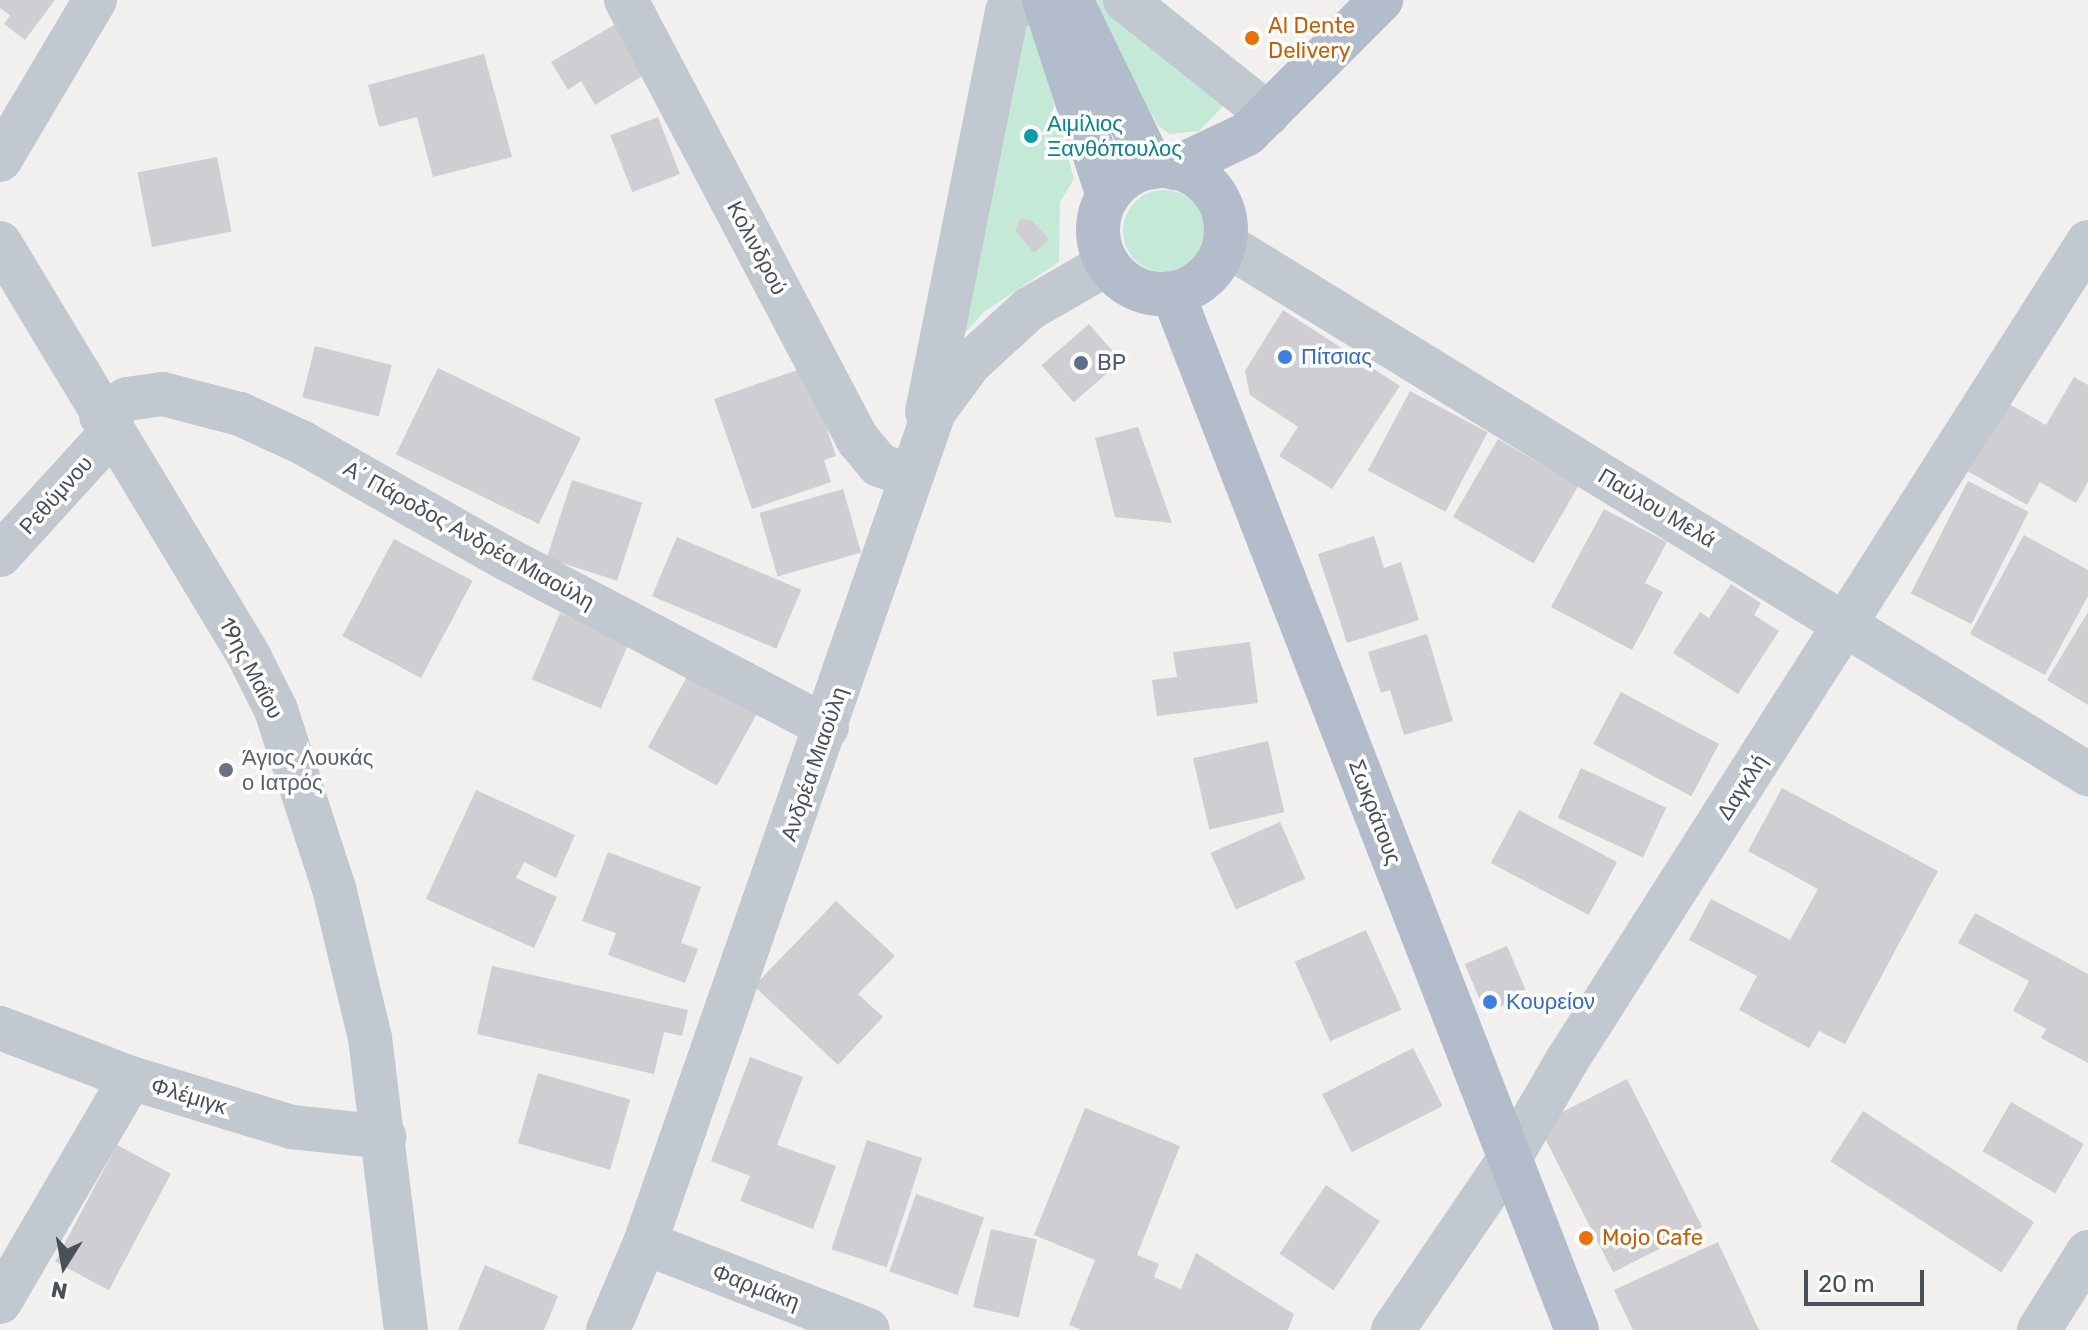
<!DOCTYPE html>
<html>
<head>
<meta charset="utf-8">
<style>
  body { margin:0 }
  #map { position:relative; width:2088px; height:1330px; overflow:hidden; background:#f1f0ef; font-family:Rubik,sans-serif }
  div>[style] { position:absolute }
  [style*='--x'] { left:calc(var(--x)*1px); top:calc(var(--y)*1px); width:calc(var(--w)*1px); rotate:calc(var(--a)*1deg) }
  .green>* { inset:0; background:#c4e9d7 }
  .round { border-radius:50% }
  .building>* { inset:0; background:#ceced3; transform-origin:0 0 }
  .minor>* { height:44px; margin:-22px; padding:0 22px; transform-origin:22px; border-radius:22px; background:#c2c8cf }
  .major>* { height:44px; margin:-22px; padding:0 22px; transform-origin:22px; border-radius:22px; background:#b3bcca }
  .major>.ring { margin:-22px; padding:0; box-sizing:content-box; background:none; border:44px solid #b3bcca; border-radius:50% }
  .dots>* { width:22px; height:22px; translate:-50% -50%; box-sizing:border-box; border:4px solid #fff; border-radius:50% }
  span { translate:-50% -50%; white-space:nowrap; text-align:center; line-height:1.15; -webkit-text-stroke:7px #fff; paint-order:stroke }
  .food-label { font-size:22px; color:#c56008 }
  .left { translate:0 -50%; text-align:left }
  .culture-label { font-size:22px; color:#0d838f }
  .street-label { font-size:22px; color:#4a505a }
  .shop-label { font-size:22px; color:#366cbe }
  .service-label { font-size:22px; color:#4e5e75 }
  .worship-label { font-size:22px; color:#5b616d }
  .north { position:absolute; left:24px; top:1226px; width:80px; height:80px; -webkit-text-stroke:6px #fff; paint-order:stroke; rotate:191deg; font-size:22px; font-weight:700; line-height:32px; text-align:center; color:#4a505a }
  .north::after { content:''; display:block; margin:auto; width:28px; height:36px; background:#4a505a; clip-path:polygon(50% 0,100% 100%,50% 72%,0 100%) }
  .scale { position:absolute; left:1804px; top:1270px; width:120px; height:36px; box-sizing:border-box; border:4px solid #4a505a; border-top:0; padding-left:10px; font-size:24px; line-height:28px; white-space:nowrap; color:#4a505a; -webkit-text-stroke:6px #fff; paint-order:stroke }
</style>
</head>
<body>
<div id="map">
  <div class="green">
    <div style="clip-path:polygon(1082px 0,1109px 0,1230px 99px,1199px 131px,1169px 134px,1158px 125px)"></div>
    <div style="clip-path:polygon(1030px 13px,1074px 179px,1060px 202px,1059px 262px,985px 311px,950px 349px,1013px 21px)"></div>
    <div class="round" style="left:1123px;top:190px;width:82px;height:82px"></div>
  </div>
  <div class="building">
    <div style="clip-path:polygon(0 0,55px 0,25px 40px,4px 24px,10px 15px,0 8px)"></div>
    <div style="clip-path:polygon(619px 22px,649px 72px,595px 105px,581px 81px,568px 90px,551px 62px)"></div>
    <div style="clip-path:polygon(484px 54px,512px 157px,433px 177px,417px 117px,379px 127px,368px 85px)"></div>
    <div style="left:658px;top:117px;width:61px;height:51px;rotate:69deg"></div>
    <div style="left:217px;top:157px;width:76px;height:81px;rotate:79deg"></div>
    <div style="clip-path:polygon(1021px 219px,1032px 221px,1049px 239px,1034px 253px,1015px 230px)"></div>
    <div style="clip-path:polygon(1283px 310px,1400px 386px,1332px 489px,1279px 456px,1298px 427px,1250px 395px,1245px 371px)"></div>
    <div style="left:1089px;top:324px;width:49px;height:63px;rotate:49deg"></div>
    <div style="left:315px;top:346px;width:79px;height:53px;rotate:14deg"></div>
    <div style="clip-path:polygon(806px 367px,836px 456px,824px 460px,831px 482px,752px 509px,714px 399px)"></div>
    <div style="left:438px;top:368px;width:159px;height:96px;rotate:26deg"></div>
    <div style="clip-path:polygon(2074px 377px,2088px 385px,2088px 482px,2076px 503px,2040px 482px,2027px 505px,1964px 469px,2004px 401px,2046px 425px)"></div>
    <div style="left:1410px;top:391px;width:88px;height:90px;rotate:28deg"></div>
    <div style="clip-path:polygon(1138px 427px,1172px 523px,1115px 517px,1095px 438px)"></div>
    <div style="left:1498px;top:439px;width:93px;height:90px;rotate:30deg"></div>
    <div style="left:572px;top:480px;width:74px;height:82px;rotate:18deg"></div>
    <div style="left:1968px;top:481px;width:68px;height:126px;rotate:27deg"></div>
    <div style="left:843px;top:489px;width:66px;height:87px;rotate:74deg"></div>
    <div style="clip-path:polygon(1604px 509px,1667px 542px,1645px 583px,1663px 592px,1632px 650px,1551px 607px)"></div>
    <div style="clip-path:polygon(2024px 535px,2088px 570px,2088px 596px,2045px 675px,1970px 634px)"></div>
    <div style="clip-path:polygon(1374px 536px,1384px 568px,1401px 562px,1419px 620px,1347px 643px,1318px 554px)"></div>
    <div style="left:677px;top:537px;width:135px;height:64px;rotate:23deg"></div>
    <div style="left:394px;top:539px;width:89px;height:110px;rotate:28deg"></div>
    <div style="clip-path:polygon(1731px 584px,1761px 603px,1754px 615px,1779px 631px,1738px 694px,1673px 653px,1700px 612px,1709px 618px)"></div>
    <div style="clip-path:polygon(2088px 612px,2088px 705px,2047px 680px)"></div>
    <div style="left:560px;top:613px;width:75px;height:72px;rotate:23deg"></div>
    <div style="clip-path:polygon(1427px 634px,1453px 721px,1404px 735px,1390px 690px,1381px 693px,1368px 652px)"></div>
    <div style="clip-path:polygon(1250px 642px,1258px 703px,1157px 716px,1152px 680px,1177px 677px,1173px 652px)"></div>
    <div style="left:693px;top:666px;width:79px;height:93px;rotate:29deg"></div>
    <div style="left:1621px;top:692px;width:111px;height:59px;rotate:28deg"></div>
    <div style="left:1268px;top:741px;width:73px;height:77px;rotate:77deg"></div>
    <div style="left:1581px;top:768px;width:94px;height:55px;rotate:25deg"></div>
    <div style="clip-path:polygon(1782px 788px,1938px 871px,1845px 1044px,1819px 1031px,1809px 1048px,1739px 1010px,1757px 976px,1689px 940px,1711px 899px,1790px 940px,1818px 889px,1748px 851px)"></div>
    <div style="clip-path:polygon(476px 790px,575px 835px,556px 878px,524px 862px,516px 878px,557px 897px,534px 948px,426px 899px)"></div>
    <div style="left:1519px;top:810px;width:111px;height:60px;rotate:28deg"></div>
    <div style="left:1280px;top:822px;width:62px;height:76px;rotate:66deg"></div>
    <div style="clip-path:polygon(608px 852px,701px 887px,681px 943px,698px 949px,685px 983px,608px 955px,616px 933px,582px 921px)"></div>
    <div style="clip-path:polygon(836px 901px,895px 956px,858px 994px,883px 1017px,838px 1065px,754px 986px)"></div>
    <div style="clip-path:polygon(1975px 913px,2088px 974px,2088px 1063px,2041px 1038px,2046px 1029px,2013px 1011px,2029px 981px,1958px 943px)"></div>
    <div style="left:1366px;top:930px;width:87px;height:78px;rotate:66deg"></div>
    <div style="left:1507px;top:946px;width:53px;height:46px;rotate:67deg"></div>
    <div style="clip-path:polygon(492px 966px,688px 1010px,682px 1036px,664px 1032px,654px 1074px,477px 1034px)"></div>
    <div style="left:1413px;top:1048px;width:65px;height:102px;rotate:63deg"></div>
    <div style="clip-path:polygon(750px 1057px,803px 1077px,777px 1145px,836px 1166px,813px 1229px,740px 1201px,750px 1176px,711px 1161px)"></div>
    <div style="left:538px;top:1073px;width:96px;height:73px;rotate:16deg"></div>
    <div style="left:1627px;top:1079px;width:166px;height:100px;rotate:63deg"></div>
    <div style="left:2011px;top:1102px;width:84px;height:57px;rotate:30deg"></div>
    <div style="clip-path:polygon(1085px 1108px,1180px 1146px,1137px 1255px,1159px 1264px,1154px 1277px,1181px 1289px,1196px 1253px,1294px 1314px,1288px 1330px,1082px 1330px,1069px 1325px,1095px 1260px,1034px 1235px)"></div>
    <div style="left:1863px;top:1111px;width:204px;height:60px;rotate:33deg"></div>
    <div style="left:867px;top:1140px;width:58px;height:115px;rotate:18deg"></div>
    <div style="left:117px;top:1145px;width:61px;height:132px;rotate:28deg"></div>
    <div style="left:1326px;top:1185px;width:65px;height:83px;rotate:34deg"></div>
    <div style="left:916px;top:1194px;width:72px;height:82px;rotate:19deg"></div>
    <div style="left:991px;top:1229px;width:47px;height:80px;rotate:13deg"></div>
    <div style="clip-path:polygon(1718px 1242px,1759px 1330px,1633px 1330px,1614px 1290px)"></div>
    <div style="clip-path:polygon(485px 1265px,558px 1296px,544px 1330px,458px 1330px)"></div>
  </div>
  <div class="minor">
    <div style="--x:626;--y:0;--w:499;--a:62.2"></div>
    <div style="--x:859;--y:441;--w:31;--a:50"></div>
    <div style="--x:879;--y:465;--w:31;--a:19"></div>
    <div style="--x:1125;--y:0;--w:183;--a:38.6"></div>
    <div style="--x:0;--y:160;--w:186;--a:-59.3"></div>
    <div style="--x:0;--y:243;--w:484;--a:58.9"></div>
    <div style="--x:250;--y:658;--w:58;--a:63.4"></div>
    <div style="--x:276;--y:710;--w:187;--a:72"></div>
    <div style="--x:334;--y:888;--w:154;--a:76.5"></div>
    <div style="--x:370;--y:1038;--w:294;--a:83"></div>
    <div style="--x:1225;--y:244;--w:1013;--a:31.56"></div>
    <div style="--x:927;--y:412;--w:408;--a:-78.7"></div>
    <div style="--x:1007;--y:12;--w:26;--a:-28"></div>
    <div style="--x:101;--y:416;--w:31;--a:-33"></div>
    <div style="--x:127;--y:399;--w:36;--a:-8"></div>
    <div style="--x:163;--y:394;--w:80;--a:14.6"></div>
    <div style="--x:240;--y:414;--w:69;--a:24.7"></div>
    <div style="--x:303;--y:443;--w:230;--a:29.7"></div>
    <div style="--x:503;--y:557;--w:366;--a:27.7"></div>
    <div style="--x:0;--y:555;--w:165;--a:-47.7"></div>
    <div style="--x:0;--y:1028;--w:140;--a:20.9"></div>
    <div style="--x:131;--y:1078;--w:167;--a:17"></div>
    <div style="--x:291;--y:1127;--w:94;--a:6.1"></div>
    <div style="--x:645;--y:1243;--w:239;--a:21.3"></div>
    <div style="--x:0;--y:1302;--w:259;--a:-59.7"></div>
    <div style="--x:608;--y:1330;--w:95;--a:-67"></div>
    <div style="--x:645;--y:1243;--w:880;--a:-70.82"></div>
    <div style="--x:934;--y:412;--w:61;--a:-53.7"></div>
    <div style="--x:970;--y:363;--w:80;--a:-42.5"></div>
    <div style="--x:1029;--y:309;--w:90;--a:-30"></div>
    <div style="--x:1393;--y:1330;--w:208;--a:-55.8"></div>
    <div style="--x:1510;--y:1158;--w:111;--a:-59.7"></div>
    <div style="--x:1566;--y:1062;--w:972;--a:-57.52"></div>
    <div style="--x:2039;--y:1330;--w:92;--a:-57.9"></div>
  </div>
  <div class="major">
    <div style="--x:1044;--y:0;--w:206;--a:71.9"></div>
    <div style="--x:1071;--y:0;--w:186;--a:64.1"></div>
    <div class="ring" style="left:1098px;top:166px;width:84px;height:84px"></div>
    <div style="--x:1175;--y:168;--w:80;--a:-25.3"></div>
    <div style="--x:1247;--y:134;--w:190;--a:-45"></div>
    <div style="--x:1173;--y:294;--w:1112;--a:68.7"></div>
  </div>
  <div class="dots">
    <div style="left:1252px;top:38px;background:#e8710a"></div>
    <div style="left:1031px;top:136px;background:#0f9aa8"></div>
    <div style="left:1285px;top:357px;background:#3f7fe0"></div>
    <div style="left:1081px;top:363px;background:#5c6f8a"></div>
    <div style="left:226px;top:770px;background:#6b7280"></div>
    <div style="left:1490px;top:1002px;background:#3f7fe0"></div>
    <div style="left:1586px;top:1238px;background:#e8710a"></div>
  </div>
  <div class="food-label">
    <span class="left" style="left:1268px;top:38px">Al Dente<br>Delivery</span>
    <span class="left" style="left:1602px;top:1238px">Mojo Cafe</span>
  </div>
  <div class="culture-label">
    <span class="left" style="left:1047px;top:136px">Αιμίλιος<br>Ξανθόπουλος</span>
  </div>
  <div class="street-label">
    <span style="left:757px;top:248px;rotate:62deg">Κολινδρού</span>
    <span style="left:56px;top:495px;rotate:-48deg">Ρεθύμνου</span>
    <span style="left:1657px;top:508px;rotate:31deg">Παύλου Μελά</span>
    <span style="left:469px;top:535px;rotate:29deg">Α΄ Πάροδος Ανδρέα Μιαούλη</span>
    <span style="left:251px;top:668px;rotate:62deg">19ης Μαΐου</span>
    <span style="left:814px;top:764px;rotate:-71deg">Ανδρέα Μιαούλη</span>
    <span style="left:1742px;top:787px;rotate:-57deg">Δαγκλή</span>
    <span style="left:1375px;top:812px;rotate:69deg">Σωκράτους</span>
    <span style="left:189px;top:1096px;rotate:17deg">Φλέμιγκ</span>
    <span style="left:756px;top:1287px;rotate:21deg">Φαρμάκη</span>
  </div>
  <div class="shop-label">
    <span class="left" style="left:1301px;top:357px">Πίτσιας</span>
    <span class="left" style="left:1506px;top:1002px">Κουρείον</span>
  </div>
  <div class="service-label">
    <span class="left" style="left:1097px;top:363px">BP</span>
  </div>
  <div class="worship-label">
    <span class="left" style="left:242px;top:770px">Άγιος Λουκάς<br>ο Ιατρός</span>
  </div>
  <div class="north">N</div>
  <div class="scale">20 m</div>
</div>
</body>
</html>
